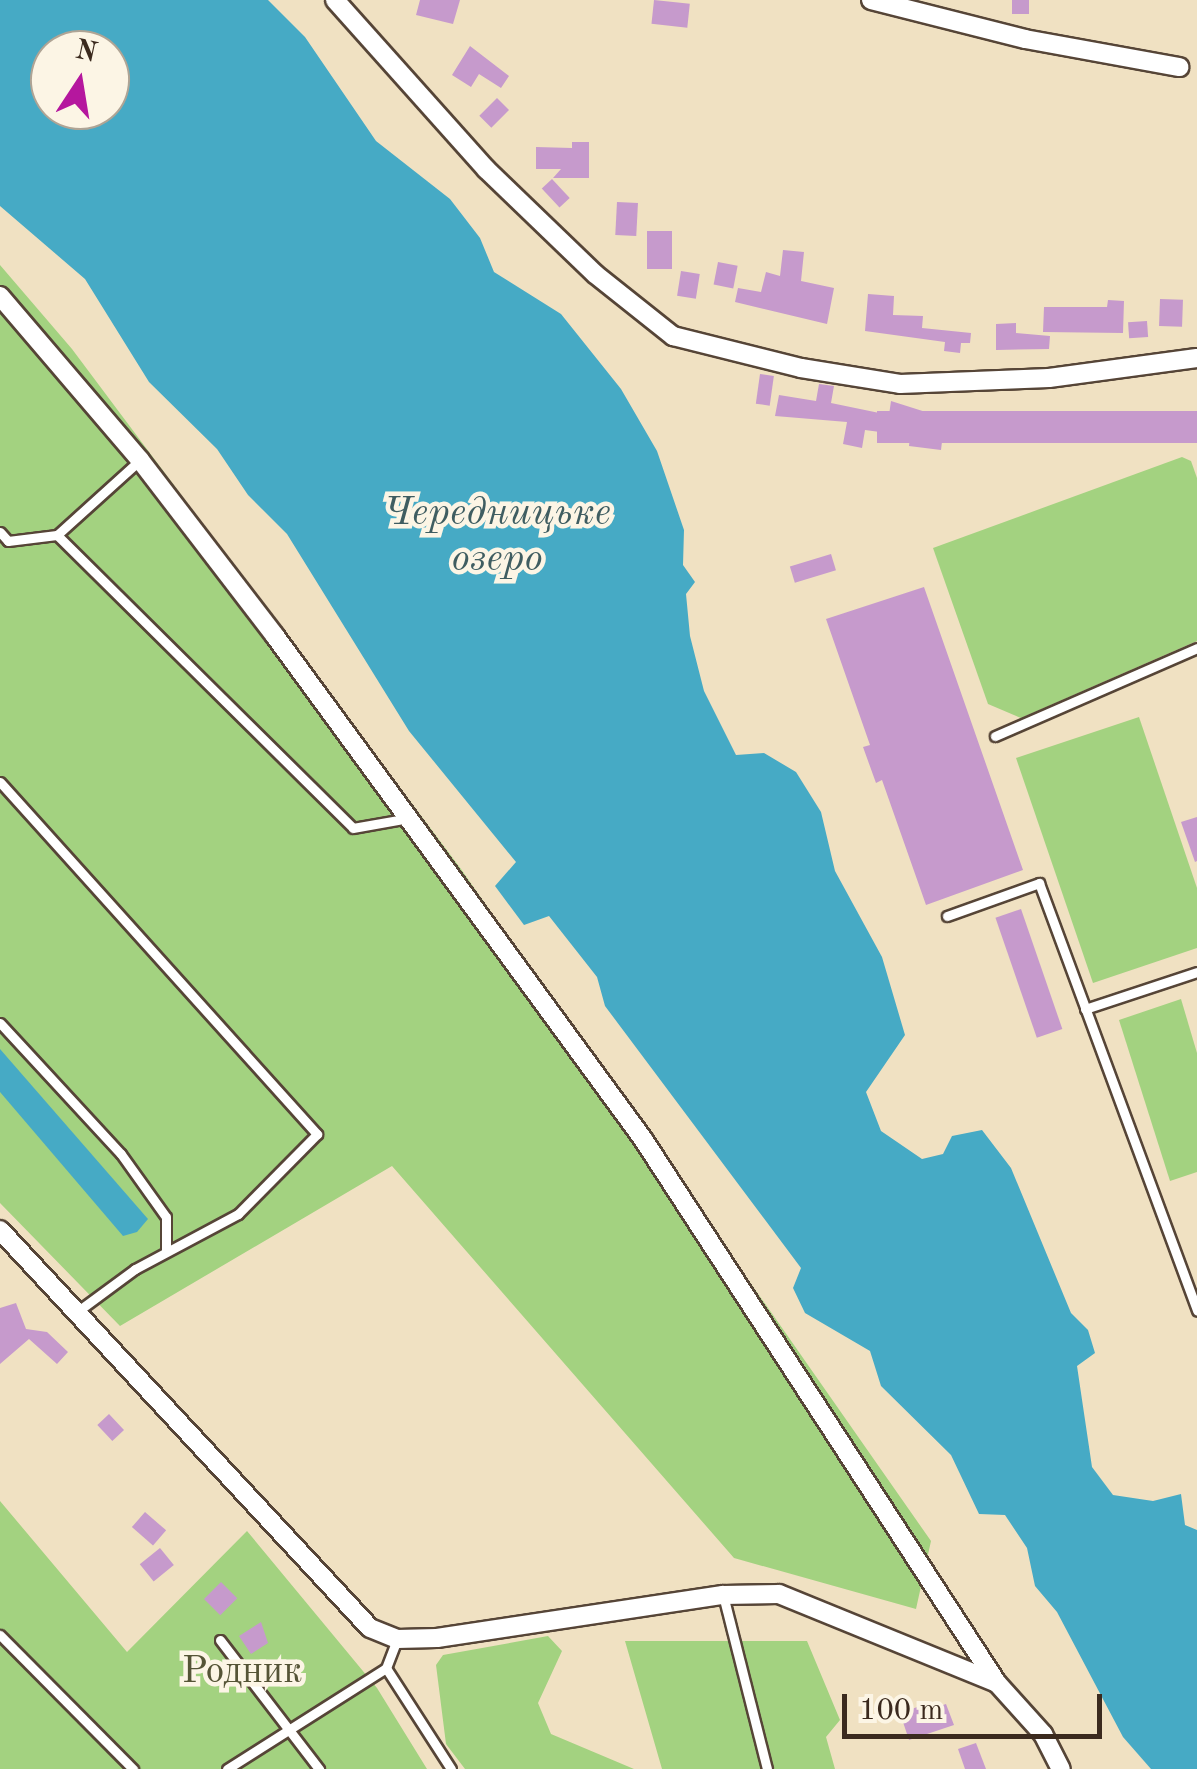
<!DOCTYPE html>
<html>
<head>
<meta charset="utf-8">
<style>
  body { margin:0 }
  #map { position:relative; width:1197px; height:1769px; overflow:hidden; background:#f0e1c2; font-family:"Old Standard TT",serif }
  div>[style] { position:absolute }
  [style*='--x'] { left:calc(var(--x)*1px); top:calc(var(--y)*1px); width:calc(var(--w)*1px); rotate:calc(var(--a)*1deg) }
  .green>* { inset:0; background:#a3d280 }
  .water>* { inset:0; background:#46aac5 }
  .building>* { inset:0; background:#c69acc; transform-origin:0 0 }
  .roads { filter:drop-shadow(2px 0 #564537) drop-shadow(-2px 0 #564537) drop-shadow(0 2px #564537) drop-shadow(0 -2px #564537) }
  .lane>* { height:9px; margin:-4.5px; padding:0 4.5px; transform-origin:4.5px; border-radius:4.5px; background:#fff }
  .street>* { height:18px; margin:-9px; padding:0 9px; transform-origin:9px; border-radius:9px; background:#fff }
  span { translate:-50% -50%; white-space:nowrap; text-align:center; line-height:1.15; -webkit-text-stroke:9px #fcf5e5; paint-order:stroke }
  .park-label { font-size:38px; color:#555436 }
  .water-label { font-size:40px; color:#3f5d61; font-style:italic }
  .north { position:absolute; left:30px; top:30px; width:100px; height:100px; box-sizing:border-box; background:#fcf5e5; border:2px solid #afa495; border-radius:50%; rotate:12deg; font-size:28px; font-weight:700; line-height:40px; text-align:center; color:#3b2a1e }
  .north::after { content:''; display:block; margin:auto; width:35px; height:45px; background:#b5179e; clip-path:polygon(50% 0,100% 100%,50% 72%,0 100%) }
  .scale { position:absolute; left:842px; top:1694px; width:260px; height:45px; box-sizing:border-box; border:5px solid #3b2a1e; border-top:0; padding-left:12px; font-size:30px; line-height:35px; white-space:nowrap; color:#3b2a1e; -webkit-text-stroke:8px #fcf5e5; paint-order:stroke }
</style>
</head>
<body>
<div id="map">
  <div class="green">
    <div style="clip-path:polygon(0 265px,72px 349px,461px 869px,931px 1541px,916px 1609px,734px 1558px,392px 1166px,120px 1326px,0 1203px)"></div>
    <div style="clip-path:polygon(1182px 457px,1191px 461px,1197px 478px,1197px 641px,1021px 718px,988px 704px,933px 548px)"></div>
    <div style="clip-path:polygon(1139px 717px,1197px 888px,1197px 948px,1093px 983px,1016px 758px)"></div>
    <div style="clip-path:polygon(1181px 999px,1197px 1053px,1197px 1172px,1170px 1181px,1119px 1020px)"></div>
    <div style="clip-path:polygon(0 1501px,127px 1652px,247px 1531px,377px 1688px,427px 1769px,0 1769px)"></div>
    <div style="clip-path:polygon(548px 1636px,562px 1651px,538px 1703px,551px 1734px,634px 1769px,465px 1769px,446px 1744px,436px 1665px,443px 1655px)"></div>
    <div style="clip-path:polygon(625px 1641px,807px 1641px,840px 1720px,826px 1737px,835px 1769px,662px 1769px)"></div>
  </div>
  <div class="water">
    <div style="clip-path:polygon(evenodd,0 0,268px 0,305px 37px,376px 141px,450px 199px,480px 238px,494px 272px,561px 314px,621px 389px,657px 451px,684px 530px,683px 565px,695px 582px,686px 594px,690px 636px,704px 691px,736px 755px,764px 753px,796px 772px,821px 812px,835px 871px,882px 957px,905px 1035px,866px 1092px,881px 1131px,922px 1159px,943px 1154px,952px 1136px,982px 1130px,1011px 1168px,1071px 1313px,1088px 1330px,1095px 1353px,1077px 1366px,1092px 1467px,1113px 1495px,1153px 1501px,1181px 1494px,1185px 1525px,1197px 1530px,1197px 1769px,1151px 1769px,1123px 1737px,1057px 1612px,1035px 1586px,1027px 1548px,1005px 1515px,979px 1514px,951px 1455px,881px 1386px,870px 1351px,805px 1313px,793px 1288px,801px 1268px,605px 1006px,597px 977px,549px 916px,524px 925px,495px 886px,516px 862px,409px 731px,287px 534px,248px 495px,217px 449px,149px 382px,85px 279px,0 206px,0 0,110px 50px,110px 110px,50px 110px,50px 50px,110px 50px)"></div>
    <div style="clip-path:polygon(0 1049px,148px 1219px,137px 1232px,123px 1236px,0 1092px)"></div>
  </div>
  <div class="building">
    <div style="clip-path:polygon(420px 0,460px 0,453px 24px,416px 15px)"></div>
    <div style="left:654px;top:0;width:36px;height:24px;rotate:6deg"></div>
    <div style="left:1012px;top:0;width:17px;height:14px"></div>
    <div style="clip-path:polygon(470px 46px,509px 76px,501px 88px,479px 74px,471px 87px,452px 75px)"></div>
    <div style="left:497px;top:98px;width:17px;height:25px;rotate:45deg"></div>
    <div style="clip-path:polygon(572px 142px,589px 142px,589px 178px,553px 178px,561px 169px,536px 169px,536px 147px,572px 148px)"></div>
    <div style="left:552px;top:179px;width:26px;height:14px;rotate:47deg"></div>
    <div style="left:617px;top:202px;width:21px;height:33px;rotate:3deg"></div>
    <div style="left:647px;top:231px;width:25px;height:38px"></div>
    <div style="clip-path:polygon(783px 250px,804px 252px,801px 281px,834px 288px,827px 324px,735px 302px,738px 288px,761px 292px,766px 272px,780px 276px)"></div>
    <div style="left:718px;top:262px;width:20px;height:23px;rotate:11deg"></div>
    <div style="left:681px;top:271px;width:19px;height:25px;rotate:9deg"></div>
    <div style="clip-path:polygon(868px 294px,894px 296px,893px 315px,923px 316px,922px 328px,971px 333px,970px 343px,961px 343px,960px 353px,944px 351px,945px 342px,865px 331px)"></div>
    <div style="left:1160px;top:299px;width:23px;height:27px;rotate:2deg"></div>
    <div style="clip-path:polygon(1108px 300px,1124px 301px,1123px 333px,1043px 332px,1044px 307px,1107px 307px)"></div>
    <div style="left:1147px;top:321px;width:16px;height:19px;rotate:86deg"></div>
    <div style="clip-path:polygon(1016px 323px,1016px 333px,1050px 336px,1049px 349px,996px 350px,996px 324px)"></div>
    <div style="left:760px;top:374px;width:14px;height:30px;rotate:8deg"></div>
    <div style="clip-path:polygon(819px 384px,834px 386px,831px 403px,889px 415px,891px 401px,932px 414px,931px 423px,944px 425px,941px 450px,909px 446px,910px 436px,865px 430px,862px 448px,843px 444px,847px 422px,775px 416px,779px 395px,816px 401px)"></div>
    <div style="left:1197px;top:411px;width:32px;height:320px;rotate:90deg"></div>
    <div style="left:831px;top:554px;width:17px;height:43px;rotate:73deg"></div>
    <div style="clip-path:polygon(924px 587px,1023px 870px,926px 905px,882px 780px,876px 783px,863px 747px,870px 745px,826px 619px)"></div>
    <div style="clip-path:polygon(1197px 817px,1197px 861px,1195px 862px,1181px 822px)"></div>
    <div style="left:1021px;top:909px;width:127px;height:27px;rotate:71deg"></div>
    <div style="clip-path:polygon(16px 1303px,26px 1329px,47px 1332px,68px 1352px,57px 1364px,29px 1339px,0 1364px,0 1308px)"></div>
    <div style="left:109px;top:1414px;width:22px;height:16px;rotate:47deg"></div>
    <div style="left:145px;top:1512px;width:28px;height:20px;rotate:41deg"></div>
    <div style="left:160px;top:1548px;width:22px;height:26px;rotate:51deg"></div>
    <div style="left:221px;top:1582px;width:23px;height:24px;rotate:45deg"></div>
    <div style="clip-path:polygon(261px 1622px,268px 1643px,251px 1654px,239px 1636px)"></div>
    <div style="clip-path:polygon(926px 1704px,928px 1710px,946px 1704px,954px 1725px,909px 1740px,900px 1713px)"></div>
    <div style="clip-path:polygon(976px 1743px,986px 1769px,965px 1769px,958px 1749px)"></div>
  </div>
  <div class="roads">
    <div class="lane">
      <div style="--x:0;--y:532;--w:12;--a:48"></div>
      <div style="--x:8;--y:541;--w:49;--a:-7"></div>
      <div style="--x:57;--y:535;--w:416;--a:44.7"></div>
      <div style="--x:353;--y:828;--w:52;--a:-10"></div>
      <div style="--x:57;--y:535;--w:112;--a:-42.1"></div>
      <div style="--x:995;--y:736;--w:220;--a:-23.5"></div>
      <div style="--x:0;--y:782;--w:474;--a:48"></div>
      <div style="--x:317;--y:1134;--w:112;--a:134.6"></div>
      <div style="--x:238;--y:1214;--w:117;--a:151.9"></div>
      <div style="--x:135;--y:1269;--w:71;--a:143.6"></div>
      <div style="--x:947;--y:916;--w:98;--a:-19.7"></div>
      <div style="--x:1039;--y:883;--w:456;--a:69.7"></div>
      <div style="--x:1085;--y:1009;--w:118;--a:-18.3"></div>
      <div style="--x:0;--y:1023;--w:178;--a:47.3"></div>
      <div style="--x:121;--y:1154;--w:77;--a:54.5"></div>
      <div style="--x:166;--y:1217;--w:33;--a:90"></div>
      <div style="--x:723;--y:1595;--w:179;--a:75.8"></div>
      <div style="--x:0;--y:1635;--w:189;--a:45.2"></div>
      <div style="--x:220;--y:1640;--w:163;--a:52.5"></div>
      <div style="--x:386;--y:1668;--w:120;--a:57.2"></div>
      <div style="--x:227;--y:1769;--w:188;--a:-32.4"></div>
      <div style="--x:386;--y:1668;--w:31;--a:-69"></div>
    </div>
    <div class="street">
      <div style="--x:335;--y:0;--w:227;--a:48.2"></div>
      <div style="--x:486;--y:169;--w:151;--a:43.9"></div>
      <div style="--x:595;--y:274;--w:100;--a:38.5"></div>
      <div style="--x:673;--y:336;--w:132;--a:14"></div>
      <div style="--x:801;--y:368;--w:100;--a:9.2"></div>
      <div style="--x:900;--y:384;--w:149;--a:-2.3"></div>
      <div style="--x:1049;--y:378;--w:149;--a:-7.7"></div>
      <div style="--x:871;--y:0;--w:159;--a:14.2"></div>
      <div style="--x:1025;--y:39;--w:157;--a:10.3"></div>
      <div style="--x:0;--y:296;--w:216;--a:49.5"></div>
      <div style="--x:140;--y:460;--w:222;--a:52.5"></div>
      <div style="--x:275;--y:636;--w:623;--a:53.81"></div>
      <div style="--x:643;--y:1139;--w:649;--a:56.95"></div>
      <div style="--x:0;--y:1230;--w:543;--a:47.09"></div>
      <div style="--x:370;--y:1628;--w:29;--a:22"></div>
      <div style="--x:397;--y:1639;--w:40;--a:-1.4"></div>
      <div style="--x:437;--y:1638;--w:289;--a:-8.6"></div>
      <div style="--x:723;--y:1595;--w:56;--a:-1"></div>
      <div style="--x:779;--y:1594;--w:235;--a:22.2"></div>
      <div style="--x:997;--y:1683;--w:69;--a:48"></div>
      <div style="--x:1043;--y:1734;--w:39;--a:63"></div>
    </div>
  </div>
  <div class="park-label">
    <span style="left:242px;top:1673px">Родник</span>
  </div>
  <div class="water-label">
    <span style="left:497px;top:537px">Чередницьке<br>озеро</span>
  </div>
  <div class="north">N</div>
  <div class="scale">100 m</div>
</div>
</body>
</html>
